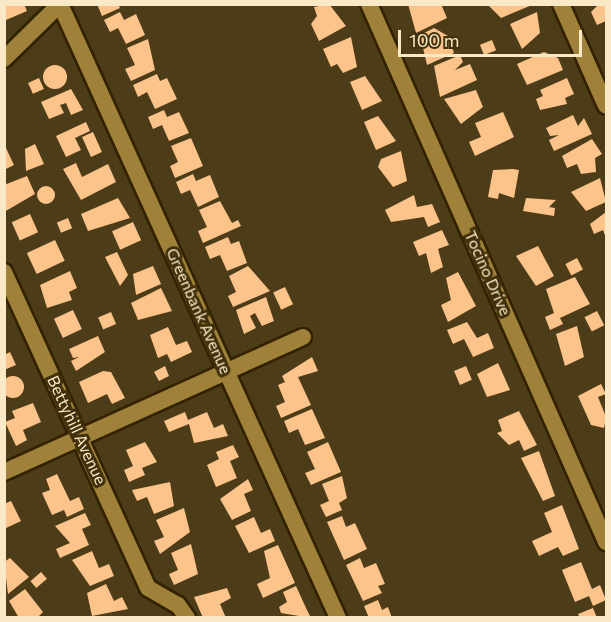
<!DOCTYPE html>
<html>
<head>
<meta charset="utf-8">
<style>
  body { margin:0 }
  #map { position:relative; width:611px; height:622px; overflow:hidden; background:#4c3c17; font-family:Commissioner,sans-serif }
  div>[style] { position:absolute }
  [style*='--x'] { left:calc(var(--x)*1px); top:calc(var(--y)*1px); width:calc(var(--w)*1px); rotate:calc(var(--a)*1deg) }
  .building>* { inset:0; background:#fcc38b; transform-origin:0 0 }
  .round { border-radius:50% }
  .roads { filter:drop-shadow(2px 0 #322200) drop-shadow(-2px 0 #322200) drop-shadow(0 2px #322200) drop-shadow(0 -2px #322200) }
  .minor>* { height:16px; margin:-8px; padding:0 8px; transform-origin:8px; border-radius:8px; background:#a0813a }
  span { translate:-50% -50%; white-space:nowrap; text-align:center; line-height:1.15; -webkit-text-stroke:6px #41310b; paint-order:stroke }
  .street-label { font-size:16px; color:#f9e9c6 }
  .frame { position:absolute; inset:0; border:6px solid #f9e9c6; pointer-events:none }
  .scale { position:absolute; left:398px; top:30px; width:184px; height:27px; box-sizing:border-box; border:3px solid #f9e9c6; border-top:0; padding-left:8px; font-size:18px; line-height:21px; white-space:nowrap; color:#f9e9c6; -webkit-text-stroke:4px #41310b; paint-order:stroke }
</style>
</head>
<body>
<div id="map">
  <div class="building">
    <div style="clip-path:polygon(4px 4px,24px 4px,27px 11px,6px 20px)"></div>
    <div style="clip-path:polygon(97px 4px,118px 4px,120px 8px,102px 16px)"></div>
    <div style="clip-path:polygon(329px 4px,346px 26px,319px 41px,311px 24px,317px 16px,314px 7px)"></div>
    <div style="clip-path:polygon(408px 4px,441px 4px,447px 18px,416px 33px)"></div>
    <div style="clip-path:polygon(599px 4px,606px 4px,606px 21px,597px 25px,591px 12px)"></div>
    <div style="clip-path:polygon(488px 5px,532px 5px,501px 18px)"></div>
    <div style="clip-path:polygon(120px 12px,124px 20px,136px 14px,145px 35px,126px 44px,118px 28px,110px 32px,104px 20px)"></div>
    <div style="clip-path:polygon(537px 12px,540px 33px,522px 49px,510px 24px)"></div>
    <div style="clip-path:polygon(434px 28px,448px 36px,454px 53px,427px 65px,420px 35px)"></div>
    <div style="clip-path:polygon(351px 37px,357px 67px,343px 73px,337px 64px,331px 67px,323px 49px)"></div>
    <div style="clip-path:polygon(148px 39px,155px 70px,131px 81px,125px 69px,135px 65px,127px 48px)"></div>
    <div style="left:492px;top:40px;width:11px;height:13px;rotate:68deg"></div>
    <div style="clip-path:polygon(544px 52px,558px 58px,563px 70px,527px 85px,517px 64px)"></div>
    <div style="clip-path:polygon(460px 55px,463px 62px,455px 70px,470px 64px,477px 80px,440px 97px,434px 66px)"></div>
    <div class="round" style="left:43px;top:65px;width:24px;height:24px"></div>
    <div style="clip-path:polygon(157px 74px,160px 81px,167px 78px,177px 99px,155px 109px,147px 92px,138px 97px,133px 85px)"></div>
    <div style="clip-path:polygon(365px 76px,382px 101px,362px 110px,350px 82px)"></div>
    <div style="left:39px;top:78px;width:12px;height:12px;rotate:66deg"></div>
    <div style="clip-path:polygon(567px 78px,574px 94px,565px 98px,567px 104px,540px 110px,536px 99px,543px 96px,540px 90px)"></div>
    <div style="clip-path:polygon(71px 89px,83px 110px,71px 115px,66px 103px,60px 105px,64px 113px,49px 119px,41px 102px)"></div>
    <div style="clip-path:polygon(476px 90px,483px 107px,461px 124px,444px 99px)"></div>
    <div style="clip-path:polygon(164px 110px,167px 117px,179px 112px,189px 133px,169px 141px,162px 125px,153px 129px,148px 117px)"></div>
    <div style="clip-path:polygon(503px 112px,514px 137px,475px 156px,469px 142px,481px 137px,475px 123px)"></div>
    <div style="clip-path:polygon(573px 115px,578px 126px,584px 118px,592px 134px,554px 151px,549px 140px,559px 135px,550px 136px,546px 128px)"></div>
    <div style="clip-path:polygon(378px 116px,396px 141px,376px 150px,364px 122px)"></div>
    <div style="clip-path:polygon(86px 122px,90px 131px,75px 138px,81px 150px,66px 157px,56px 136px)"></div>
    <div style="left:93px;top:132px;width:22px;height:12px;rotate:66deg"></div>
    <div style="clip-path:polygon(191px 138px,203px 166px,175px 178px,170px 166px,178px 162px,171px 146px)"></div>
    <div style="clip-path:polygon(592px 139px,602px 154px,595px 158px,596px 172px,581px 174px,577px 164px,567px 168px,562px 156px)"></div>
    <div style="clip-path:polygon(35px 144px,44px 164px,26px 171px,25px 149px)"></div>
    <div style="clip-path:polygon(6px 148px,14px 165px,4px 170px,4px 149px)"></div>
    <div style="clip-path:polygon(401px 151px,407px 181px,393px 187px,378px 167px,381px 159px)"></div>
    <div style="clip-path:polygon(76px 163px,82px 177px,108px 164px,116px 182px,81px 200px,63px 169px)"></div>
    <div style="clip-path:polygon(513px 169px,519px 170px,514px 198px,499px 193px,498px 199px,488px 197px,493px 170px)"></div>
    <div style="clip-path:polygon(193px 174px,196px 181px,210px 175px,219px 197px,198px 207px,190px 190px,181px 194px,176px 182px)"></div>
    <div style="clip-path:polygon(27px 176px,35px 194px,4px 212px,4px 185px)"></div>
    <div style="clip-path:polygon(600px 178px,606px 202px,586px 211px,571px 192px)"></div>
    <div class="round" style="left:37px;top:186px;width:18px;height:18px"></div>
    <div style="clip-path:polygon(414px 195px,417px 207px,432px 204px,440px 222px,428px 227px,424px 217px,391px 222px,385px 210px)"></div>
    <div style="clip-path:polygon(118px 198px,130px 218px,88px 231px,81px 214px)"></div>
    <div style="clip-path:polygon(526px 198px,556px 200px,549px 207px,555px 208px,554px 216px,523px 211px)"></div>
    <div style="clip-path:polygon(220px 201px,232px 223px,238px 220px,241px 226px,203px 243px,198px 231px,207px 227px,199px 210px)"></div>
    <div style="clip-path:polygon(606px 212px,606px 238px,603px 230px,594px 234px,590px 224px)"></div>
    <div style="left:30px;top:214px;width:20px;height:20px;rotate:66deg"></div>
    <div style="left:68px;top:218px;width:11px;height:12px;rotate:68deg"></div>
    <div style="left:133px;top:222px;width:20px;height:23px;rotate:66deg"></div>
    <div style="clip-path:polygon(442px 230px,449px 245px,438px 249px,443px 267px,431px 273px,426px 253px,419px 256px,413px 242px)"></div>
    <div style="clip-path:polygon(228px 237px,231px 244px,239px 241px,247px 263px,227px 271px,220px 255px,210px 259px,205px 247px)"></div>
    <div style="left:55px;top:240px;width:23px;height:31px;rotate:65deg"></div>
    <div style="clip-path:polygon(538px 246px,554px 276px,536px 286px,516px 256px)"></div>
    <div style="clip-path:polygon(117px 252px,128px 275px,120px 286px,105px 257px)"></div>
    <div style="left:577px;top:258px;width:13px;height:13px;rotate:63deg"></div>
    <div style="clip-path:polygon(153px 266px,161px 284px,136px 295px,133px 274px)"></div>
    <div style="clip-path:polygon(248px 266px,270px 291px,233px 307px,228px 296px,236px 292px,229px 276px)"></div>
    <div style="clip-path:polygon(70px 271px,77px 288px,69px 292px,72px 300px,47px 308px,40px 285px)"></div>
    <div style="clip-path:polygon(458px 272px,476px 306px,448px 322px,441px 305px,451px 300px,446px 278px)"></div>
    <div style="clip-path:polygon(575px 277px,590px 304px,560px 318px,563px 324px,550px 330px,545px 317px,554px 313px,546px 289px)"></div>
    <div style="left:285px;top:287px;width:19px;height:13px;rotate:65deg"></div>
    <div style="clip-path:polygon(161px 288px,172px 311px,138px 320px,131px 303px)"></div>
    <div style="clip-path:polygon(266px 297px,274px 321px,262px 326px,255px 313px,250px 316px,256px 328px,244px 334px,236px 310px)"></div>
    <div style="left:73px;top:310px;width:21px;height:21px;rotate:65deg"></div>
    <div style="left:597px;top:311px;width:16px;height:14px;rotate:63deg"></div>
    <div style="left:111px;top:312px;width:13px;height:14px;rotate:67deg"></div>
    <div style="clip-path:polygon(467px 322px,477px 338px,488px 333px,494px 348px,473px 357px,464px 339px,453px 344px,447px 330px)"></div>
    <div style="clip-path:polygon(577px 326px,584px 357px,565px 366px,556px 334px)"></div>
    <div style="clip-path:polygon(168px 327px,176px 345px,187px 341px,192px 352px,171px 362px,167px 354px,158px 358px,150px 335px)"></div>
    <div style="clip-path:polygon(98px 336px,105px 352px,76px 371px,71px 361px,79px 357px,73px 358px,69px 349px)"></div>
    <div style="clip-path:polygon(10px 352px,16px 365px,4px 370px,4px 355px)"></div>
    <div style="clip-path:polygon(312px 357px,318px 371px,298px 377px,311px 405px,281px 418px,276px 406px,285px 402px,278px 385px,285px 382px,282px 376px)"></div>
    <div style="clip-path:polygon(498px 363px,510px 390px,487px 397px,477px 374px)"></div>
    <div style="clip-path:polygon(165px 366px,169px 376px,159px 381px,154px 372px)"></div>
    <div style="left:466px;top:366px;width:15px;height:13px;rotate:67deg"></div>
    <div style="clip-path:polygon(103px 371px,111px 372px,125px 398px,112px 404px,107px 394px,88px 403px,79px 382px)"></div>
    <div class="round" style="left:2px;top:376px;width:22px;height:22px"></div>
    <div style="clip-path:polygon(601px 384px,606px 394px,598px 397px,606px 417px,604px 428px,591px 425px,578px 396px)"></div>
    <div style="clip-path:polygon(33px 403px,41px 422px,23px 430px,27px 440px,16px 446px,5px 422px,15px 418px,12px 411px)"></div>
    <div style="clip-path:polygon(312px 409px,325px 438px,305px 445px,298px 429px,289px 433px,284px 421px)"></div>
    <div style="clip-path:polygon(519px 411px,537px 445px,524px 451px,519px 440px,509px 445px,497px 433px,502px 431px,498px 420px)"></div>
    <div style="clip-path:polygon(185px 412px,188px 420px,207px 412px,214px 428px,223px 424px,228px 436px,194px 443px,189px 424px,169px 432px,164px 421px)"></div>
    <div style="clip-path:polygon(145px 442px,157px 462px,142px 468px,145px 475px,129px 482px,124px 470px,133px 466px,126px 450px)"></div>
    <div style="clip-path:polygon(328px 442px,341px 472px,311px 485px,305px 473px,315px 469px,307px 452px)"></div>
    <div style="clip-path:polygon(233px 445px,239px 457px,230px 461px,237px 478px,216px 487px,207px 465px,219px 459px,216px 452px)"></div>
    <div style="clip-path:polygon(539px 451px,555px 496px,543px 501px,521px 458px)"></div>
    <div style="clip-path:polygon(57px 474px,70px 501px,79px 497px,84px 509px,67px 517px,64px 510px,52px 515px,42px 493px,50px 490px,46px 479px)"></div>
    <div style="clip-path:polygon(342px 476px,347px 498px,339px 503px,342px 510px,326px 517px,320px 505px,329px 501px,322px 484px)"></div>
    <div style="clip-path:polygon(248px 479px,253px 490px,244px 494px,251px 511px,232px 520px,220px 499px)"></div>
    <div style="clip-path:polygon(170px 482px,174px 506px,154px 514px,147px 497px,137px 501px,132px 490px)"></div>
    <div style="clip-path:polygon(11px 501px,21px 521px,4px 529px,4px 504px)"></div>
    <div style="clip-path:polygon(562px 505px,579px 549px,563px 556px,558px 547px,539px 556px,532px 541px,552px 532px,544px 513px)"></div>
    <div style="clip-path:polygon(184px 508px,190px 532px,160px 554px,154px 541px,164px 537px,156px 520px)"></div>
    <div style="clip-path:polygon(85px 513px,91px 525px,82px 529px,89px 545px,60px 558px,56px 549px,70px 543px,55px 526px)"></div>
    <div style="clip-path:polygon(342px 516px,346px 527px,355px 523px,367px 549px,344px 560px,327px 522px)"></div>
    <div style="clip-path:polygon(254px 517px,261px 533px,270px 529px,275px 541px,249px 553px,235px 526px)"></div>
    <div style="clip-path:polygon(191px 544px,198px 574px,174px 585px,169px 574px,178px 570px,171px 553px)"></div>
    <div style="clip-path:polygon(278px 545px,295px 583px,263px 598px,257px 584px,270px 578px,264px 551px)"></div>
    <div style="clip-path:polygon(92px 551px,99px 568px,109px 564px,114px 576px,90px 586px,72px 560px)"></div>
    <div style="clip-path:polygon(10px 558px,29px 577px,8px 594px,4px 562px)"></div>
    <div style="clip-path:polygon(360px 558px,364px 568px,376px 563px,385px 584px,378px 586px,382px 593px,363px 601px,346px 565px)"></div>
    <div style="clip-path:polygon(581px 562px,592px 589px,600px 585px,606px 600px,593px 606px,589px 596px,575px 602px,562px 570px)"></div>
    <div style="left:41px;top:572px;width:9px;height:14px;rotate:49deg"></div>
    <div style="clip-path:polygon(106px 584px,114px 601px,122px 597px,128px 609px,92px 616px,87px 593px)"></div>
    <div style="clip-path:polygon(296px 586px,306px 608px,311px 618px,281px 613px,279px 607px,287px 602px,283px 592px)"></div>
    <div style="clip-path:polygon(227px 588px,231px 598px,220px 604px,226px 618px,203px 618px,194px 597px)"></div>
    <div style="clip-path:polygon(25px 589px,43px 612px,37px 618px,19px 618px,9px 601px)"></div>
    <div style="clip-path:polygon(378px 600px,382px 610px,388px 607px,392px 618px,369px 618px,364px 606px)"></div>
    <div style="clip-path:polygon(593px 608px,597px 618px,580px 618px,578px 614px)"></div>
  </div>
  <div class="roads">
    <div class="minor">
      <div style="--x:60;--y:4;--w:674;--a:65.64"></div>
      <div style="--x:369;--y:4;--w:588;--a:66.23"></div>
      <div style="--x:561;--y:4;--w:111;--a:66.2"></div>
      <div style="--x:4;--y:59;--w:78;--a:-44.5"></div>
      <div style="--x:4;--y:272;--w:347;--a:65.5"></div>
      <div style="--x:148;--y:588;--w:34;--a:30"></div>
      <div style="--x:178;--y:605;--w:16;--a:55"></div>
      <div style="--x:4;--y:472;--w:328;--a:-24.3"></div>
    </div>
  </div>
  <div class="street-label">
    <span style="left:488px;top:273px;rotate:66deg">Tocino Drive</span>
    <span style="left:199px;top:311px;rotate:66deg">Greenbank Avenue</span>
    <span style="left:77px;top:430px;rotate:65deg">Bettyhill Avenue</span>
  </div>
  <div class="frame"></div>
  <div class="scale">100 m</div>
</div>
</body>
</html>
